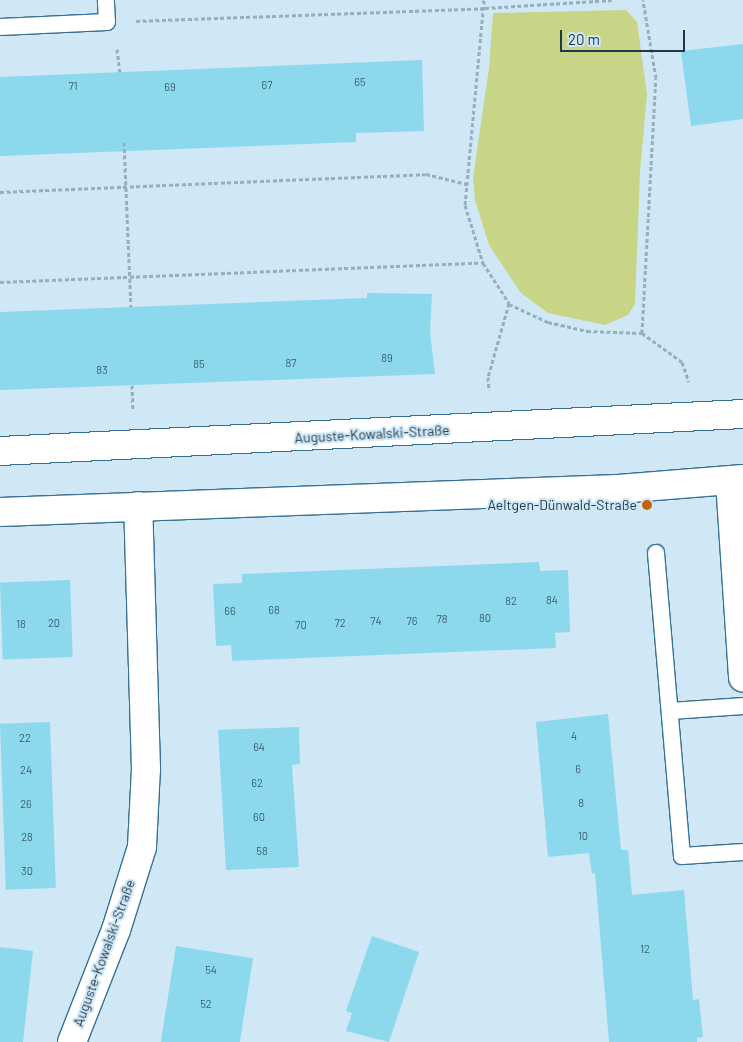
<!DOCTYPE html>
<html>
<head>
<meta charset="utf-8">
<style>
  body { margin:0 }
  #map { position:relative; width:743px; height:1042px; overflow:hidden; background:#d0e7f6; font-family:Barlow,sans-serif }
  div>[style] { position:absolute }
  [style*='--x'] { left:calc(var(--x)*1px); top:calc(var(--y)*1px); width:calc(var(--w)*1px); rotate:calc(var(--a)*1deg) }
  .green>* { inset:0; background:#c8d586 }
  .building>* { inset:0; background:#8cd8ec; transform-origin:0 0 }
  .path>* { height:3px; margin-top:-1.5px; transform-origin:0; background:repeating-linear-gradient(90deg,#97aebd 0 4px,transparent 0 6.5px) }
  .roads { filter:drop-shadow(1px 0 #377192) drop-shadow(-1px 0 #377192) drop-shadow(0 1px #377192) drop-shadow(0 -1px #377192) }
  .service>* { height:16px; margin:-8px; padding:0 8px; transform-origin:8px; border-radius:8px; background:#fff }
  .minor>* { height:28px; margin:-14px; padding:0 14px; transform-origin:14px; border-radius:14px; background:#fff }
  .dots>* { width:14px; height:14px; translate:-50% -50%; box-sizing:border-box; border:2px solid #d0e7f6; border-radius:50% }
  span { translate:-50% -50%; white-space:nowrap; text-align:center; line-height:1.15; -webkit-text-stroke:4.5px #d0e7f6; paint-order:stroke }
  .number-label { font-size:11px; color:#3a5f70 }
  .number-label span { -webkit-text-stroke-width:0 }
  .street-label { font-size:14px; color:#1f3746 }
  .poi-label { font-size:14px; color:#1f3746 }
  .right { translate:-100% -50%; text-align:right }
  .scale { position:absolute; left:560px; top:30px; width:125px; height:22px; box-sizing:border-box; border:2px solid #1f3746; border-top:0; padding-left:6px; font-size:15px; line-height:18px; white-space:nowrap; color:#1f3746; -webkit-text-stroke:4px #d0e7f6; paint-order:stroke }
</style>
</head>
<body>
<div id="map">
  <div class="green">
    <div style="clip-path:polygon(626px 10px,637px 22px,647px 94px,640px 172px,635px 304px,628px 315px,605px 325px,548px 313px,521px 293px,489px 245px,475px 200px,473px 178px,489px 68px,493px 13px)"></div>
  </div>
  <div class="building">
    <div style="clip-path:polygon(743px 44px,743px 119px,691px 126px,681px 51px)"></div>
    <div style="clip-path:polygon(422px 60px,424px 131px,356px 133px,356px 142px,0 156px,0 77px)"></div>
    <div style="clip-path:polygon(367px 293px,432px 294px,430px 332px,435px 374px,0 390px,0 312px,367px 298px)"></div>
    <div style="clip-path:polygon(539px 562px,540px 571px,568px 570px,570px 632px,555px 633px,556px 648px,232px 661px,231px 645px,216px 646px,213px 584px,242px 583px,242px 574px)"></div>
    <div style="left:70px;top:580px;width:77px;height:70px;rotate:88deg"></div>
    <div style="clip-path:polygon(608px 714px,621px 850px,628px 850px,632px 895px,684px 890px,693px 1000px,699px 999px,703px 1037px,697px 1038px,697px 1042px,609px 1042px,595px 873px,592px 874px,589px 853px,548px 857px,536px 722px)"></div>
    <div style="left:50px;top:722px;width:166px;height:50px;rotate:88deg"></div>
    <div style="clip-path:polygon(299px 727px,300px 764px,292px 765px,299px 867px,226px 870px,218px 730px)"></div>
    <div style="clip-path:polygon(372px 936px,419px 952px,389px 1042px,346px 1031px,352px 1013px,346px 1011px)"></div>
    <div style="left:176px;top:946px;width:78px;height:97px;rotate:9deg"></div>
    <div style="clip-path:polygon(0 947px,33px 951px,23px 1042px,0 1042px)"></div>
  </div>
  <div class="path">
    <div style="--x:484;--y:0;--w:206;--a:95.3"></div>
    <div style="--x:465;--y:205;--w:61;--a:72.8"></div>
    <div style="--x:483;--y:263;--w:48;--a:57"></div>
    <div style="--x:509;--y:303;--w:77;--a:105.8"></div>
    <div style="--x:488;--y:377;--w:13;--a:86"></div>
    <div style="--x:136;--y:21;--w:349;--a:-2.1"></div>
    <div style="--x:485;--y:8;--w:127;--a:-3.6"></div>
    <div style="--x:117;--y:49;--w:23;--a:83"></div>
    <div style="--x:124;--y:142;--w:165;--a:87.6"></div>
    <div style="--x:0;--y:192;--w:426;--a:-2.4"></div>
    <div style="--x:426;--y:174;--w:42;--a:13.7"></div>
    <div style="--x:0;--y:282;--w:483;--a:-2.3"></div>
    <div style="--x:509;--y:304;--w:43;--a:24.8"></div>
    <div style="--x:548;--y:322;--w:40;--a:13"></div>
    <div style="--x:587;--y:331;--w:55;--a:2.1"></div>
    <div style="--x:642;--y:333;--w:49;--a:35.9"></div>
    <div style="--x:682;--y:362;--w:21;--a:71"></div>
    <div style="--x:642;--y:333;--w:255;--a:-86.9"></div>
    <div style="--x:656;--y:78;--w:79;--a:-99.5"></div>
    <div style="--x:132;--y:385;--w:24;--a:88"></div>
  </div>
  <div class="roads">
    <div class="service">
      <div style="--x:0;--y:27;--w:107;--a:-2.7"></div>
      <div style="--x:107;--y:22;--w:22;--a:-93"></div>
      <div style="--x:656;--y:553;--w:304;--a:85.1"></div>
      <div style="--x:682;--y:856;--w:61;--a:-3.8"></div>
      <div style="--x:671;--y:711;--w:72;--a:-4"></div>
    </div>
    <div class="minor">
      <div style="--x:0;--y:451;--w:744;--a:-2.85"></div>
      <div style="--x:730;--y:481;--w:197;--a:86.2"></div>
      <div style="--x:0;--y:512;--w:618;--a:-2.13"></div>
      <div style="--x:618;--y:489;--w:125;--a:-4.6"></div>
      <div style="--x:72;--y:1042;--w:120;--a:-68.6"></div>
      <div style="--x:116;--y:930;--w:87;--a:-72.6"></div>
      <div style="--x:142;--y:847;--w:78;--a:-87.1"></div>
      <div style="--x:146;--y:769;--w:263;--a:-91.7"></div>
    </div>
  </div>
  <div class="dots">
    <div style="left:647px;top:505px;background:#bf6507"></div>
  </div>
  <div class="number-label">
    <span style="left:360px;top:82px">65</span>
    <span style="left:267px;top:85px">67</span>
    <span style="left:73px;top:86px">71</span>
    <span style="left:170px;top:87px">69</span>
    <span style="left:387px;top:358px">89</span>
    <span style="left:291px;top:363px">87</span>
    <span style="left:199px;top:364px">85</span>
    <span style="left:102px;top:370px">83</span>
    <span style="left:552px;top:600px">84</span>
    <span style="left:511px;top:601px">82</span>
    <span style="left:274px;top:610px">68</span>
    <span style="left:230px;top:611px">66</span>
    <span style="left:485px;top:618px">80</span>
    <span style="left:442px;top:619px">78</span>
    <span style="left:376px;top:621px">74</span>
    <span style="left:412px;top:621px">76</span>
    <span style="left:54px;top:623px">20</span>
    <span style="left:340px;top:623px">72</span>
    <span style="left:21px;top:624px">18</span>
    <span style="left:301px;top:625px">70</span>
    <span style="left:574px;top:736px">4</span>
    <span style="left:25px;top:738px">22</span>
    <span style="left:259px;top:747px">64</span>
    <span style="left:578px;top:769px">6</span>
    <span style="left:26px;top:770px">24</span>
    <span style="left:257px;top:783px">62</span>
    <span style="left:581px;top:803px">8</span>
    <span style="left:26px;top:804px">26</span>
    <span style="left:259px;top:817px">60</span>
    <span style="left:583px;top:836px">10</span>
    <span style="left:27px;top:837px">28</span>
    <span style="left:262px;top:851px">58</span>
    <span style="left:27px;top:871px">30</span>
    <span style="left:645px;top:949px">12</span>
    <span style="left:211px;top:970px">54</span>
    <span style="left:206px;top:1004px">52</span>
  </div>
  <div class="street-label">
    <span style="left:372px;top:434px;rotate:-3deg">Auguste-Kowalski-Straße</span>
    <span style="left:104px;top:953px;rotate:-70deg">Auguste-Kowalski-Straße</span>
  </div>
  <div class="poi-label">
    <span class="right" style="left:637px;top:505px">Aeltgen-Dünwald-Straße</span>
  </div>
  <div class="scale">20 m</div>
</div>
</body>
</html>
